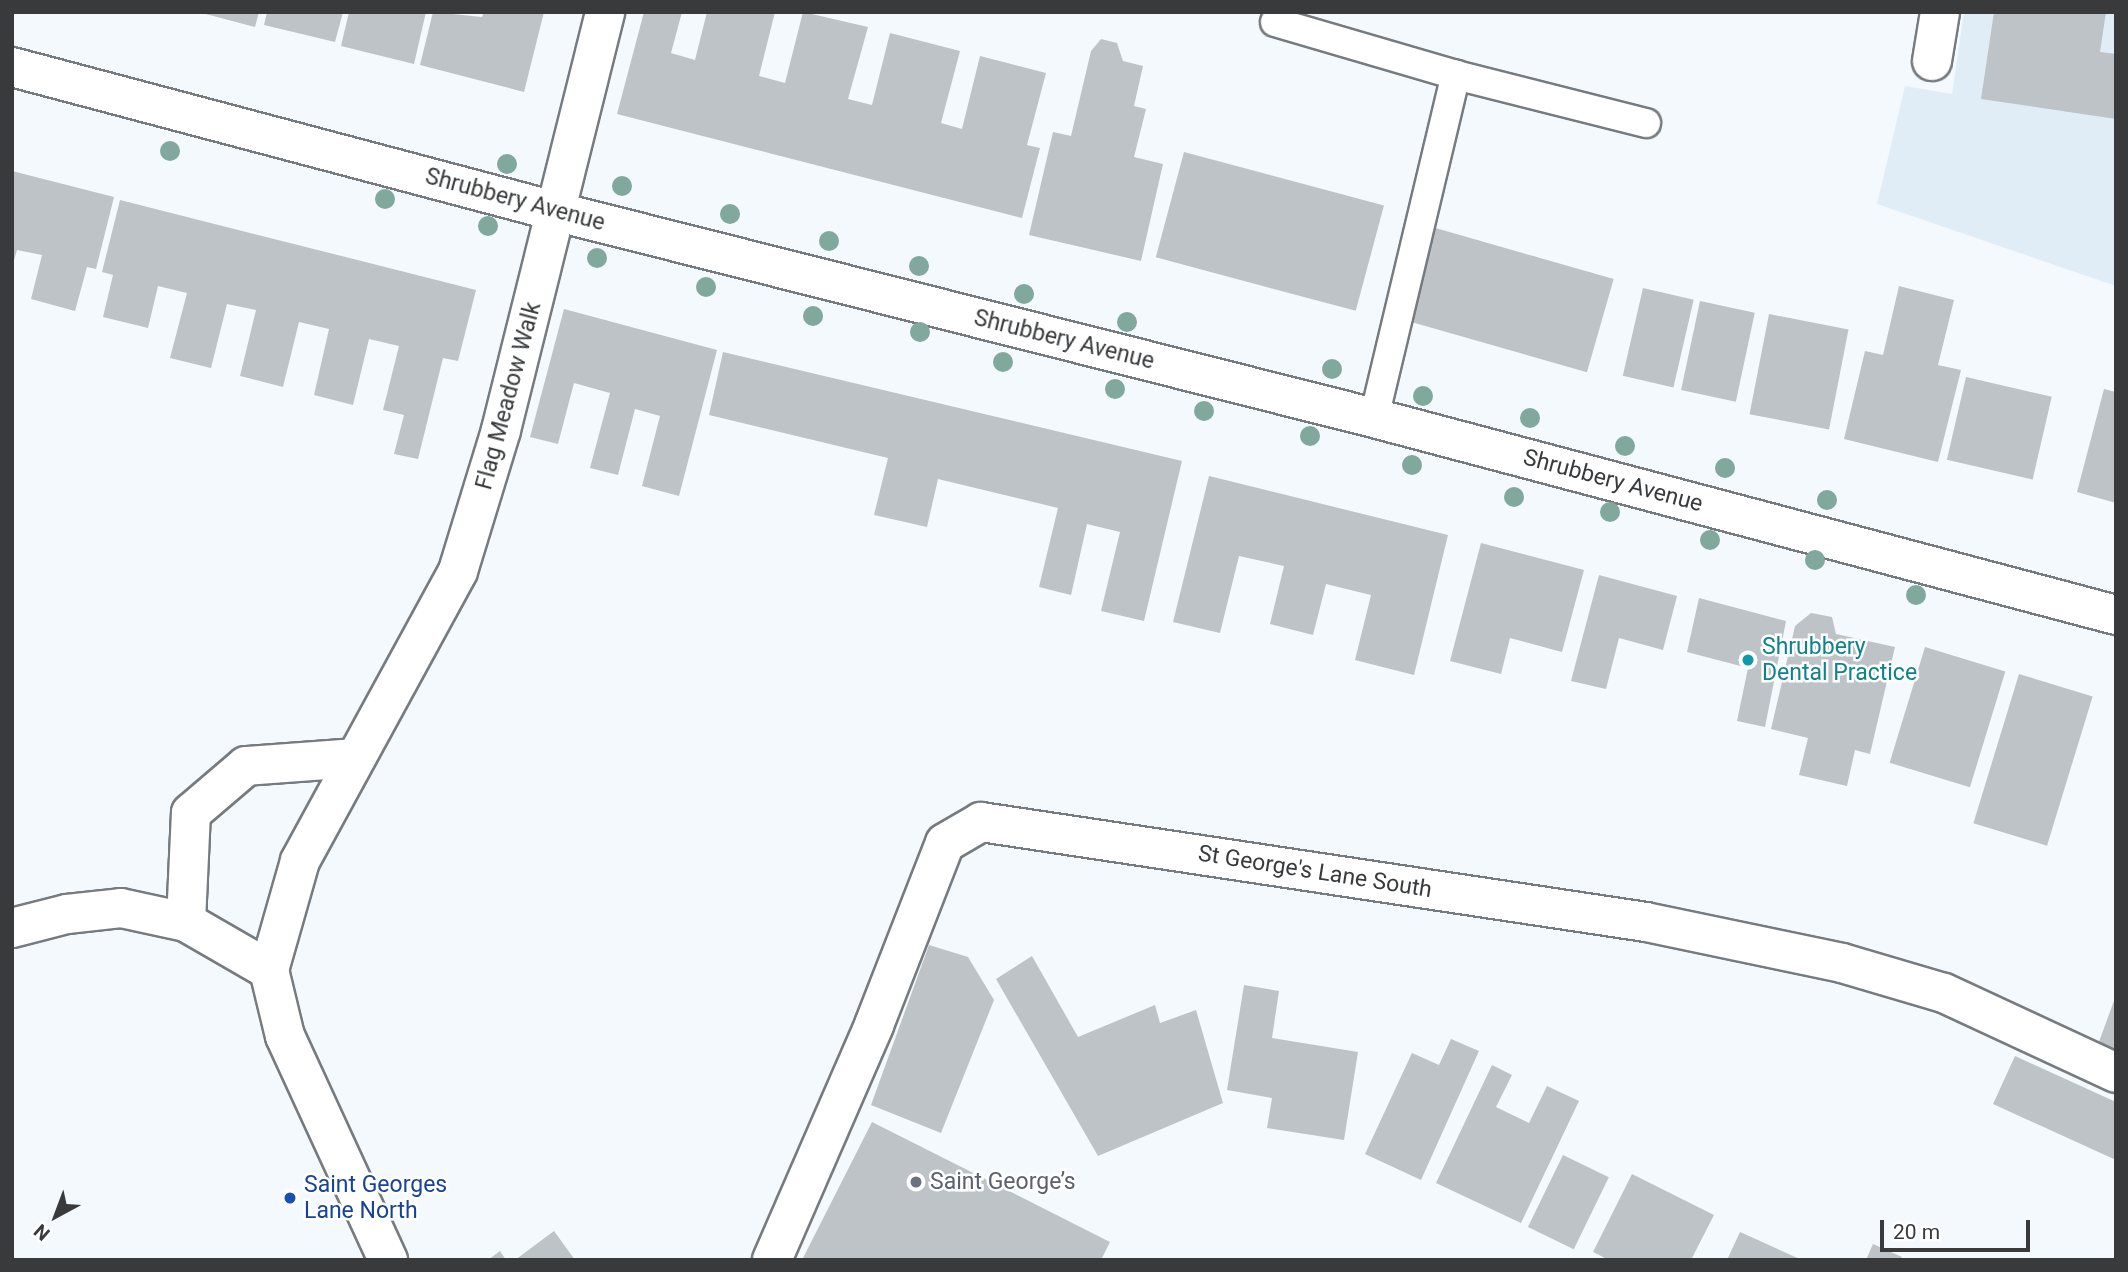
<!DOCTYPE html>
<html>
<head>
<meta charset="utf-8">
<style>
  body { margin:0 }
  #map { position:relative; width:2128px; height:1272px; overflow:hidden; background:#f3f9fd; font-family:Roboto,sans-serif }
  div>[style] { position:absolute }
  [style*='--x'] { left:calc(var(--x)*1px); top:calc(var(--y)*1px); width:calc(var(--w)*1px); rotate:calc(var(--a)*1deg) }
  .built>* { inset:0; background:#e1edf6 }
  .building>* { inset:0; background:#bdc3c7; transform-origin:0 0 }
  .roads { filter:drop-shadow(2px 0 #767b7f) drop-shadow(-2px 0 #767b7f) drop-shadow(0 2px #767b7f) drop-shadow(0 -2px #767b7f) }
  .lane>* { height:28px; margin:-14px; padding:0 14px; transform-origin:14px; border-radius:14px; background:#fff }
  .street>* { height:38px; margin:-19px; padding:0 19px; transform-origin:19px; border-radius:19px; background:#fff }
  .trees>* { width:20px; height:20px; margin:-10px; border-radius:50%; background:#81a89c }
  .dots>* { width:19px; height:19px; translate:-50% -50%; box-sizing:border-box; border:4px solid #fff; border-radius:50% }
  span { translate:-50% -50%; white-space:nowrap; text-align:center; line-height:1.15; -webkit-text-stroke:5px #fff; paint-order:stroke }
  .street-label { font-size:23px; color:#383a3c }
  .culture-label { font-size:23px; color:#0d838f }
  .left { translate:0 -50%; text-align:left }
  .worship-label { font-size:23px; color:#5b616d }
  .transit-label { font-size:23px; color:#164399 }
  .frame { position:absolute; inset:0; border:14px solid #383a3c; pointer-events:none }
  .north { position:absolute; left:21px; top:1181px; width:70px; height:70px; -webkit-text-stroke:5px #fff; paint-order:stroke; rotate:221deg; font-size:19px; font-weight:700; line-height:28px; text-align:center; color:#383a3c }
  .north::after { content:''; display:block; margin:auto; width:24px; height:32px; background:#383a3c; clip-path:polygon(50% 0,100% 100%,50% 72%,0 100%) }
  .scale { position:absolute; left:1880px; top:1220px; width:150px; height:32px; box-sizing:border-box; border:4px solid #383a3c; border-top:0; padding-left:9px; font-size:21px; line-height:24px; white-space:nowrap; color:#383a3c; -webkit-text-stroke:5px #fff; paint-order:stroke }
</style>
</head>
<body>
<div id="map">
  <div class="built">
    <div style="clip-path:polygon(1964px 12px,2116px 12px,2116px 286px,1877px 204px,1905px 86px,1952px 94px)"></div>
  </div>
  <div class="building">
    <div style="clip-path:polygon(198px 12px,259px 12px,255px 27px)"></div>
    <div style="clip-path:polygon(267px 12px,343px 12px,335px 42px,264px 25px)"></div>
    <div style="clip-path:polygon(349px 12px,426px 12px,414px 64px,341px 46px)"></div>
    <div style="clip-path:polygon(433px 12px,482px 17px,484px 12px,544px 12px,524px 92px,420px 65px)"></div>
    <div style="clip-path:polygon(644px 12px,682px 12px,671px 53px,695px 60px,707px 12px,775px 12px,759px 76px,785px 83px,803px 12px,868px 27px,848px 99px,872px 105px,890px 33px,960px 51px,941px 123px,962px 129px,980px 56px,1046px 73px,1027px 145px,1040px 148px,1022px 218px,617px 114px)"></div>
    <div style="clip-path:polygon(1994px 12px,2106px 12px,2100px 52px,2116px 54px,2116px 119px,1981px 99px)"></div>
    <div style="clip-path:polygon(1101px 39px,1117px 43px,1123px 61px,1143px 66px,1134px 106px,1146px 109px,1134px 157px,1163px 164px,1141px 261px,1029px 235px,1053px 132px,1071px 136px,1091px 51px)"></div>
    <div style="left:1184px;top:152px;width:207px;height:109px;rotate:15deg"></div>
    <div style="clip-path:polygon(12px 171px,114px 197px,96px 269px,87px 267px,75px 311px,31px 299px,42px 255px,17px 250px,12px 267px)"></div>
    <div style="clip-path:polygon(120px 200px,476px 290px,458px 361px,443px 358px,418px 459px,394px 454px,404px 415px,383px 410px,399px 346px,369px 339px,353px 405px,314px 395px,329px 329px,299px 322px,283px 387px,240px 376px,256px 310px,227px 304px,211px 368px,170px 358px,187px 293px,158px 286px,148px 328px,103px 317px,113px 275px,102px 272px)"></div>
    <div style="left:1432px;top:227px;width:189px;height:97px;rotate:16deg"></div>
    <div style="clip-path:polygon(1899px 286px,1954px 300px,1938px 365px,1961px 370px,1938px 462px,1844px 439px,1865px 351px,1883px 355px)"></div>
    <div style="left:1643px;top:288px;width:52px;height:90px;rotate:13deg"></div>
    <div style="left:1700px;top:301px;width:56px;height:91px;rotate:12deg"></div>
    <div style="clip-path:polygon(564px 309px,717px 350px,679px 496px,642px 486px,660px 416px,635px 409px,618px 475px,590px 468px,610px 393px,574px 383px,558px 444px,530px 437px)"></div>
    <div style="left:1769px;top:314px;width:81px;height:102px;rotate:11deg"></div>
    <div style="clip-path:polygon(723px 352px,1182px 461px,1144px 621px,1101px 611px,1120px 532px,1087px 524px,1071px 595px,1039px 587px,1058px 508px,938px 479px,927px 527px,874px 515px,888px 458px,709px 415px)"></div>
    <div style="left:1966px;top:377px;width:88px;height:85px;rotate:13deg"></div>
    <div style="clip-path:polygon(2104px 389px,2116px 392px,2116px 503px,2077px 492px)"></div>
    <div style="clip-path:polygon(1209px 476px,1448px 535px,1414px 675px,1355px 660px,1371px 595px,1326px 584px,1313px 635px,1270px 624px,1284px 566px,1239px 556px,1220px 633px,1173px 622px)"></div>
    <div style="clip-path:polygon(1481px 543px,1584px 570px,1562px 652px,1510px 638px,1501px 674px,1450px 661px)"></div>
    <div style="clip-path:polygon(1599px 575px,1677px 596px,1663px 650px,1619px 638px,1606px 689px,1571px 681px)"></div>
    <div style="clip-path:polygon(1699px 598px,1786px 621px,1765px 727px,1737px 721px,1748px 668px,1687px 652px)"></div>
    <div style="clip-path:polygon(1811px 613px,1832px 617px,1836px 634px,1895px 647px,1870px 754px,1855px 750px,1847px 786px,1799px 775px,1808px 738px,1771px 729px,1795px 626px)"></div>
    <div style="left:1925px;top:647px;width:84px;height:121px;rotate:17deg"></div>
    <div style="left:2019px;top:674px;width:77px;height:156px;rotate:17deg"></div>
    <div style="clip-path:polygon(929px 945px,968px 957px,994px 1000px,941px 1133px,871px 1105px)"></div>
    <div style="clip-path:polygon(1032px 956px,1078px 1037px,1155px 1005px,1160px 1023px,1196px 1010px,1223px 1103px,1098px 1156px,996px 979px)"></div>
    <div style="clip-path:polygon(1244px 985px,1279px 991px,1272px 1038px,1358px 1052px,1344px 1140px,1267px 1128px,1272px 1098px,1227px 1090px)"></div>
    <div style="clip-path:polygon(2115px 998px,2116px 998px,2116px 1057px,2096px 1050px)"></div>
    <div style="clip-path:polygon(1451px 1039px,1479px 1051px,1421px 1180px,1365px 1154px,1412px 1053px,1439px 1065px)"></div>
    <div style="clip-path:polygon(2015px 1056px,2116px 1102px,2116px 1160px,1993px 1104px)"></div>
    <div style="clip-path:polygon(1492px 1065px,1512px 1075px,1496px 1107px,1529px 1123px,1547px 1086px,1579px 1101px,1521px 1223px,1436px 1183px)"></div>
    <div style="clip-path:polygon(872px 1122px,1110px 1242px,1101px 1260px,802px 1260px)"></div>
    <div style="left:1563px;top:1155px;width:51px;height:80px;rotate:26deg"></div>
    <div style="clip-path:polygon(1632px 1174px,1714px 1215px,1691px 1260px,1609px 1260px,1593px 1252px)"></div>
    <div style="clip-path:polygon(554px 1231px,575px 1260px,515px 1260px)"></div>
    <div style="clip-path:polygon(1740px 1232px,1802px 1260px,1727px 1260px)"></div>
    <div style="clip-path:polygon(1873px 1244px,1902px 1257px,1901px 1260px,1866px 1260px)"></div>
    <div style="clip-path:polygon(500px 1251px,506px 1260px,488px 1260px)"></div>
  </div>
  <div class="roads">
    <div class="lane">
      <div style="--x:1275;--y:22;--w:189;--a:16.3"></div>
      <div style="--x:1456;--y:75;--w:196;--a:14.2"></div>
      <div style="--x:1374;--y:418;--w:353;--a:-76.6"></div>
    </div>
    <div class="street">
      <div style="--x:1932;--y:61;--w:50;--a:-80.7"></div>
      <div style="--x:12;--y:67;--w:565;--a:14.87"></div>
      <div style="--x:558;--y:212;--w:842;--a:14.17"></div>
      <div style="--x:1374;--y:418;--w:768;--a:14.87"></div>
      <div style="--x:186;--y:922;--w:109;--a:-87.4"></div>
      <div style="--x:191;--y:813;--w:72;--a:-40.5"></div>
      <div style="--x:246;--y:766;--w:109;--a:-4.2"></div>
      <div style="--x:12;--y:928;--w:57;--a:-14.3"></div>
      <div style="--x:67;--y:914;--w:54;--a:-6.3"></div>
      <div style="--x:121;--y:908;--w:66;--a:12.2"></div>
      <div style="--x:186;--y:922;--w:96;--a:30"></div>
      <div style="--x:269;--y:970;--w:68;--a:76.4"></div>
      <div style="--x:285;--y:1036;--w:247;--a:65.3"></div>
      <div style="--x:269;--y:970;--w:113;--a:-74.1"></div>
      <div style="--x:300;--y:861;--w:330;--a:-61.4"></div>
      <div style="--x:458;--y:571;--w:147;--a:-73"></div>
      <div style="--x:501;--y:430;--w:431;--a:-76"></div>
      <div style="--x:772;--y:1260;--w:256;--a:-66.5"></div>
      <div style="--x:874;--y:1025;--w:195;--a:-68.7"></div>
      <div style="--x:945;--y:843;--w:42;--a:-30.3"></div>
      <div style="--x:981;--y:822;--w:672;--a:8.55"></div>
      <div style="--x:1646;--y:922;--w:200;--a:11.8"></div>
      <div style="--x:1842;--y:963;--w:106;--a:16.4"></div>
      <div style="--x:1944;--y:993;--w:190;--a:24.9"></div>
    </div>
  </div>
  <div class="trees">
    <div style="left:170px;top:151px"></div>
    <div style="left:507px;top:164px"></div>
    <div style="left:622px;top:186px"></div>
    <div style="left:385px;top:199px"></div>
    <div style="left:730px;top:214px"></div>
    <div style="left:488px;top:226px"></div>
    <div style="left:829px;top:241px"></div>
    <div style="left:597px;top:258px"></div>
    <div style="left:919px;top:266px"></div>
    <div style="left:706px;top:287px"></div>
    <div style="left:1024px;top:294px"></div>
    <div style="left:813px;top:316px"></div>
    <div style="left:1127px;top:322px"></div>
    <div style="left:920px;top:332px"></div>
    <div style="left:1003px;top:362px"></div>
    <div style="left:1332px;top:369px"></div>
    <div style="left:1115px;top:389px"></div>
    <div style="left:1423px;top:396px"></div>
    <div style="left:1204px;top:411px"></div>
    <div style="left:1530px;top:418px"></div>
    <div style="left:1310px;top:436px"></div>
    <div style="left:1625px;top:446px"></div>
    <div style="left:1412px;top:465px"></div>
    <div style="left:1725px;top:468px"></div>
    <div style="left:1514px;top:497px"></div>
    <div style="left:1827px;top:500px"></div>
    <div style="left:1610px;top:512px"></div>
    <div style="left:1710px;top:540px"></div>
    <div style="left:1815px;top:560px"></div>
    <div style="left:1916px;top:595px"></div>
  </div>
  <div class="dots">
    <div style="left:1748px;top:660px;background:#0f9aa8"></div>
    <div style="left:916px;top:1182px;background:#6b7280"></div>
    <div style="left:290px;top:1198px;background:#1a4fb4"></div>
  </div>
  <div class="street-label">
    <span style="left:515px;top:200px;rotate:15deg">Shrubbery Avenue</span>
    <span style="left:1064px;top:340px;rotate:14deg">Shrubbery Avenue</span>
    <span style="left:509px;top:396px;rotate:-75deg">Flag Meadow Walk</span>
    <span style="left:1613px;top:481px;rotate:15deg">Shrubbery Avenue</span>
    <span style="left:1315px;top:872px;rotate:9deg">St George's Lane South</span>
  </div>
  <div class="culture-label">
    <span class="left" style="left:1762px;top:660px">Shrubbery<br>Dental Practice</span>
  </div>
  <div class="worship-label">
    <span class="left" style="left:930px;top:1182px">Saint George’s</span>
  </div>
  <div class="transit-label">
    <span class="left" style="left:304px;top:1198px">Saint Georges<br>Lane North</span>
  </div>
  <div class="frame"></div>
  <div class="north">N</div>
  <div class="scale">20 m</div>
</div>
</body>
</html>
